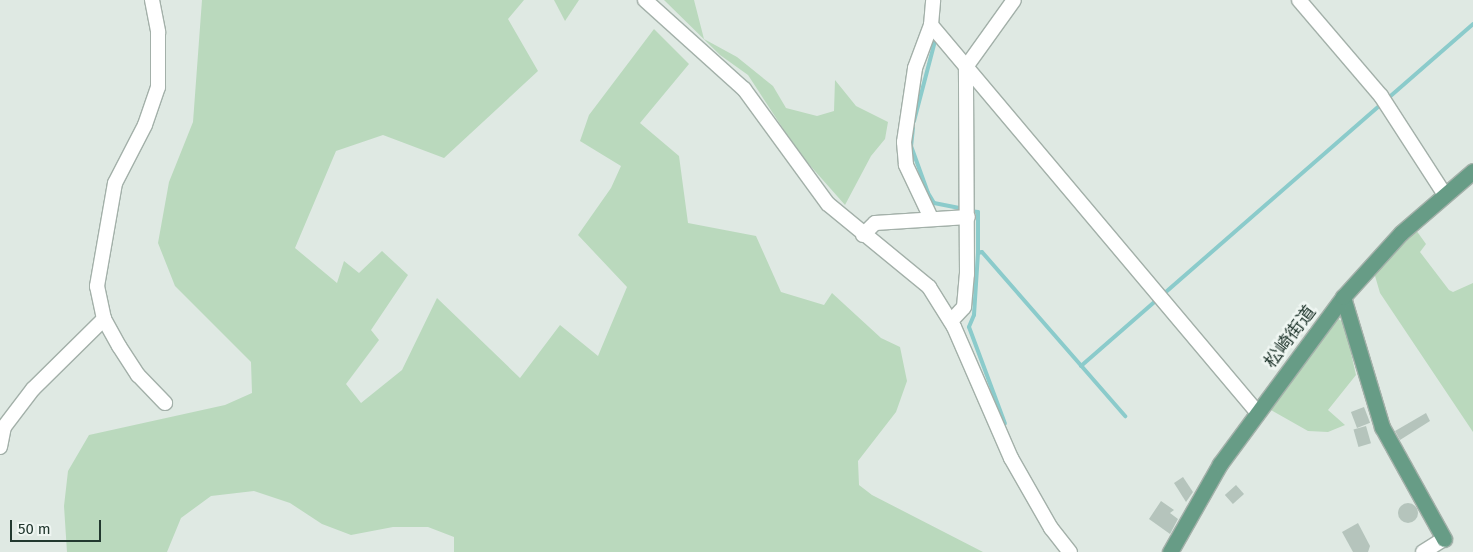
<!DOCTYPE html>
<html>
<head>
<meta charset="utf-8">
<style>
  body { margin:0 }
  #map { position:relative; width:1473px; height:552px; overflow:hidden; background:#dfe9e3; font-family:"Fira Sans","Noto Sans JP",sans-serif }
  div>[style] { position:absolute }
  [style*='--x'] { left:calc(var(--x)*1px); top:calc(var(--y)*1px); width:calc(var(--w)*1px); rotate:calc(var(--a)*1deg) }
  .green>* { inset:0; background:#bad9bd }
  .stream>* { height:4px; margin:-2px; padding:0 2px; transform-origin:2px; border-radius:2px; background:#8bcbcb }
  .building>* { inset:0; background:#b5c4bc; transform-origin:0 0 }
  .round { border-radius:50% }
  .roads { filter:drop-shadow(1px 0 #a3b0a9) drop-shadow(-1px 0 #a3b0a9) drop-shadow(0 1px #a3b0a9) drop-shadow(0 -1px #a3b0a9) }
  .minor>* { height:14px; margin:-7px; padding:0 7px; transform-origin:7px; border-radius:7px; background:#fff }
  .major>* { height:15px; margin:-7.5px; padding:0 7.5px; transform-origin:7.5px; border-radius:7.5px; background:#679c86 }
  span { translate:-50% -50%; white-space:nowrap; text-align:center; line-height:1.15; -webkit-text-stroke:5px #eff6f2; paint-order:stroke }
  .street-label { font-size:18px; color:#22382f }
  .scale { position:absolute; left:10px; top:520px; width:91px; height:22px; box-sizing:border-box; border:2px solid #22382f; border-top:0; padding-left:6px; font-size:15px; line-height:18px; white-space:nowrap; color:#22382f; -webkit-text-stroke:4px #eff6f2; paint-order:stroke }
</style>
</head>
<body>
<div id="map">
  <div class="green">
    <div style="clip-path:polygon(202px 0,524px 0,508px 19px,538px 71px,444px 158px,383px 135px,336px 151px,295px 248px,337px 283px,344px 261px,359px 273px,382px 251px,408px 275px,371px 330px,379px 340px,346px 384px,361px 403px,402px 370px,437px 298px,520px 378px,560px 325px,598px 356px,627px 287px,578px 235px,611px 188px,621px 166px,580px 141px,589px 115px,654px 29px,689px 64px,640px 123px,679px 156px,688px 223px,756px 236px,781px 292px,824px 305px,832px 293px,881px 338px,900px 347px,907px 381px,896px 412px,858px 461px,859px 485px,872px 495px,983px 552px,454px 552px,454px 537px,428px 527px,393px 527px,351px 535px,322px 524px,290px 503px,254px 491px,211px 496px,181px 518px,167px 552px,67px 552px,64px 506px,68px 471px,89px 435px,225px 405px,252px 393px,251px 362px,175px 286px,158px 243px,169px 182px,193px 122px)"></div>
    <div style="clip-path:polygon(554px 0,579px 0,565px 21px)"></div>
    <div style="clip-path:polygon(664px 0,694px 0,704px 39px,737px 57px,773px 86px,786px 108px,817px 116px,834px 111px,835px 80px,856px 106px,888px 122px,885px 139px,871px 156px,845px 205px,799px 153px,748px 75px,720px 55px)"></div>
    <div style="clip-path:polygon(1416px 230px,1426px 244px,1420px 252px,1449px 290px,1453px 292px,1473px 283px,1473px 432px,1380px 293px,1373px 269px)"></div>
    <div style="clip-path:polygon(1336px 318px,1344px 322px,1356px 375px,1328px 410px,1345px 425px,1328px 432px,1308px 431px,1269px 409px)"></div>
  </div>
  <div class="stream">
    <div style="--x:914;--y:121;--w:83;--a:-75.3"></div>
    <div style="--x:913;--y:128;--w:18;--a:96"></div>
    <div style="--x:911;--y:146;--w:50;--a:70.1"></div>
    <div style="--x:928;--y:193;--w:12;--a:59"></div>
    <div style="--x:934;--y:203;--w:31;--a:11"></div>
    <div style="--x:970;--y:211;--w:8;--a:7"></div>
    <div style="--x:978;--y:212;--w:41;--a:90"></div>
    <div style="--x:978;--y:253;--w:62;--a:93.7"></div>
    <div style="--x:974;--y:315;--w:13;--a:113"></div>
    <div style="--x:969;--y:327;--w:103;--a:69.6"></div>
    <div style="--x:978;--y:253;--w:4;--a:-14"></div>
    <div style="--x:982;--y:252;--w:218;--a:48.9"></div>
    <div style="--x:1081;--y:366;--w:520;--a:-41.1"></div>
  </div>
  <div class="building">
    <div style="left:1364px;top:407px;width:17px;height:14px;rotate:69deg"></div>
    <div style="clip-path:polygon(1426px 413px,1430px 421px,1400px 440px,1395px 431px)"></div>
    <div style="left:1366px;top:426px;width:18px;height:13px;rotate:74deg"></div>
    <div style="clip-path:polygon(1183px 477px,1193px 492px,1186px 502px,1174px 483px)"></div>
    <div style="left:1236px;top:485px;width:12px;height:15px;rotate:48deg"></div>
    <div style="clip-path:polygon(1161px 501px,1174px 510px,1170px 513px,1178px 519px,1170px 534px,1149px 519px)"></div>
    <div class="round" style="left:1398px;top:503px;width:20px;height:20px"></div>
    <div style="clip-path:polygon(1358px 523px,1370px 546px,1368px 552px,1353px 552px,1342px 532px)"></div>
  </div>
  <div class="roads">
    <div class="minor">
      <div style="--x:152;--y:0;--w:33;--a:79"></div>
      <div style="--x:158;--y:32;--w:55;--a:90"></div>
      <div style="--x:158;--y:87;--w:40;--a:108.9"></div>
      <div style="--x:145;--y:125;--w:65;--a:117.3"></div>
      <div style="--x:115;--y:183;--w:105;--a:99.9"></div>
      <div style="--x:97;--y:286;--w:34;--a:78"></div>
      <div style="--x:104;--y:319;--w:31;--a:61"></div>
      <div style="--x:119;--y:346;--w:35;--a:57"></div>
      <div style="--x:138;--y:375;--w:39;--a:46"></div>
      <div style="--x:645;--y:0;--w:133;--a:42"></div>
      <div style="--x:744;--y:89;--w:142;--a:53.9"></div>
      <div style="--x:828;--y:204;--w:131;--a:39.4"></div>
      <div style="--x:929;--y:287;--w:47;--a:58"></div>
      <div style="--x:954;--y:327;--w:143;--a:66.5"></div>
      <div style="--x:1011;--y:458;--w:81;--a:60.3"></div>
      <div style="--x:1051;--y:528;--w:31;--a:52"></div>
      <div style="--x:1299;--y:0;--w:126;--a:49.5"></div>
      <div style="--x:1381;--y:96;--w:118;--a:57.1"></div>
      <div style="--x:931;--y:25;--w:506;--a:49.89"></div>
      <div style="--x:931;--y:218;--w:59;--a:-115.3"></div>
      <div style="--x:906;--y:165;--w:23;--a:-95"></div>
      <div style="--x:904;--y:142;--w:75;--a:-81.5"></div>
      <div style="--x:915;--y:68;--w:46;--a:-69.6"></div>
      <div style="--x:931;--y:25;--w:25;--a:-85"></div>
      <div style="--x:863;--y:235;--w:17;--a:-45"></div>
      <div style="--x:875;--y:223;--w:93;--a:-3.7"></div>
      <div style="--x:951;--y:321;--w:19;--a:-47"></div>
      <div style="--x:964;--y:307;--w:33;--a:-85"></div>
      <div style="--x:967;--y:274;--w:207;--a:-90.3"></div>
      <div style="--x:966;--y:67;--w:82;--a:-54.4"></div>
      <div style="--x:0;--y:447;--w:20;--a:-79"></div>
      <div style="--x:4;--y:427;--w:48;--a:-52.7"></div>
      <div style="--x:33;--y:389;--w:100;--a:-44.6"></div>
      <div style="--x:1423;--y:552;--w:25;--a:-32"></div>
    </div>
    <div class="major">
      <div style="--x:1343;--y:297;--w:136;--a:73.3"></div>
      <div style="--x:1382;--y:427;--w:128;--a:61"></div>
      <div style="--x:1170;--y:552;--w:101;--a:-60.4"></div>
      <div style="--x:1220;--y:464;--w:207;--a:-53.6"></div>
      <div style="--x:1343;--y:297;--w:86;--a:-47.8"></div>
      <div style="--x:1401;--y:233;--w:95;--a:-40.7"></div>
    </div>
  </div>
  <div class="street-label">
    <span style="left:1290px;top:337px;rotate:-53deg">松崎街道</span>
  </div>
  <div class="scale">50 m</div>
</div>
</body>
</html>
